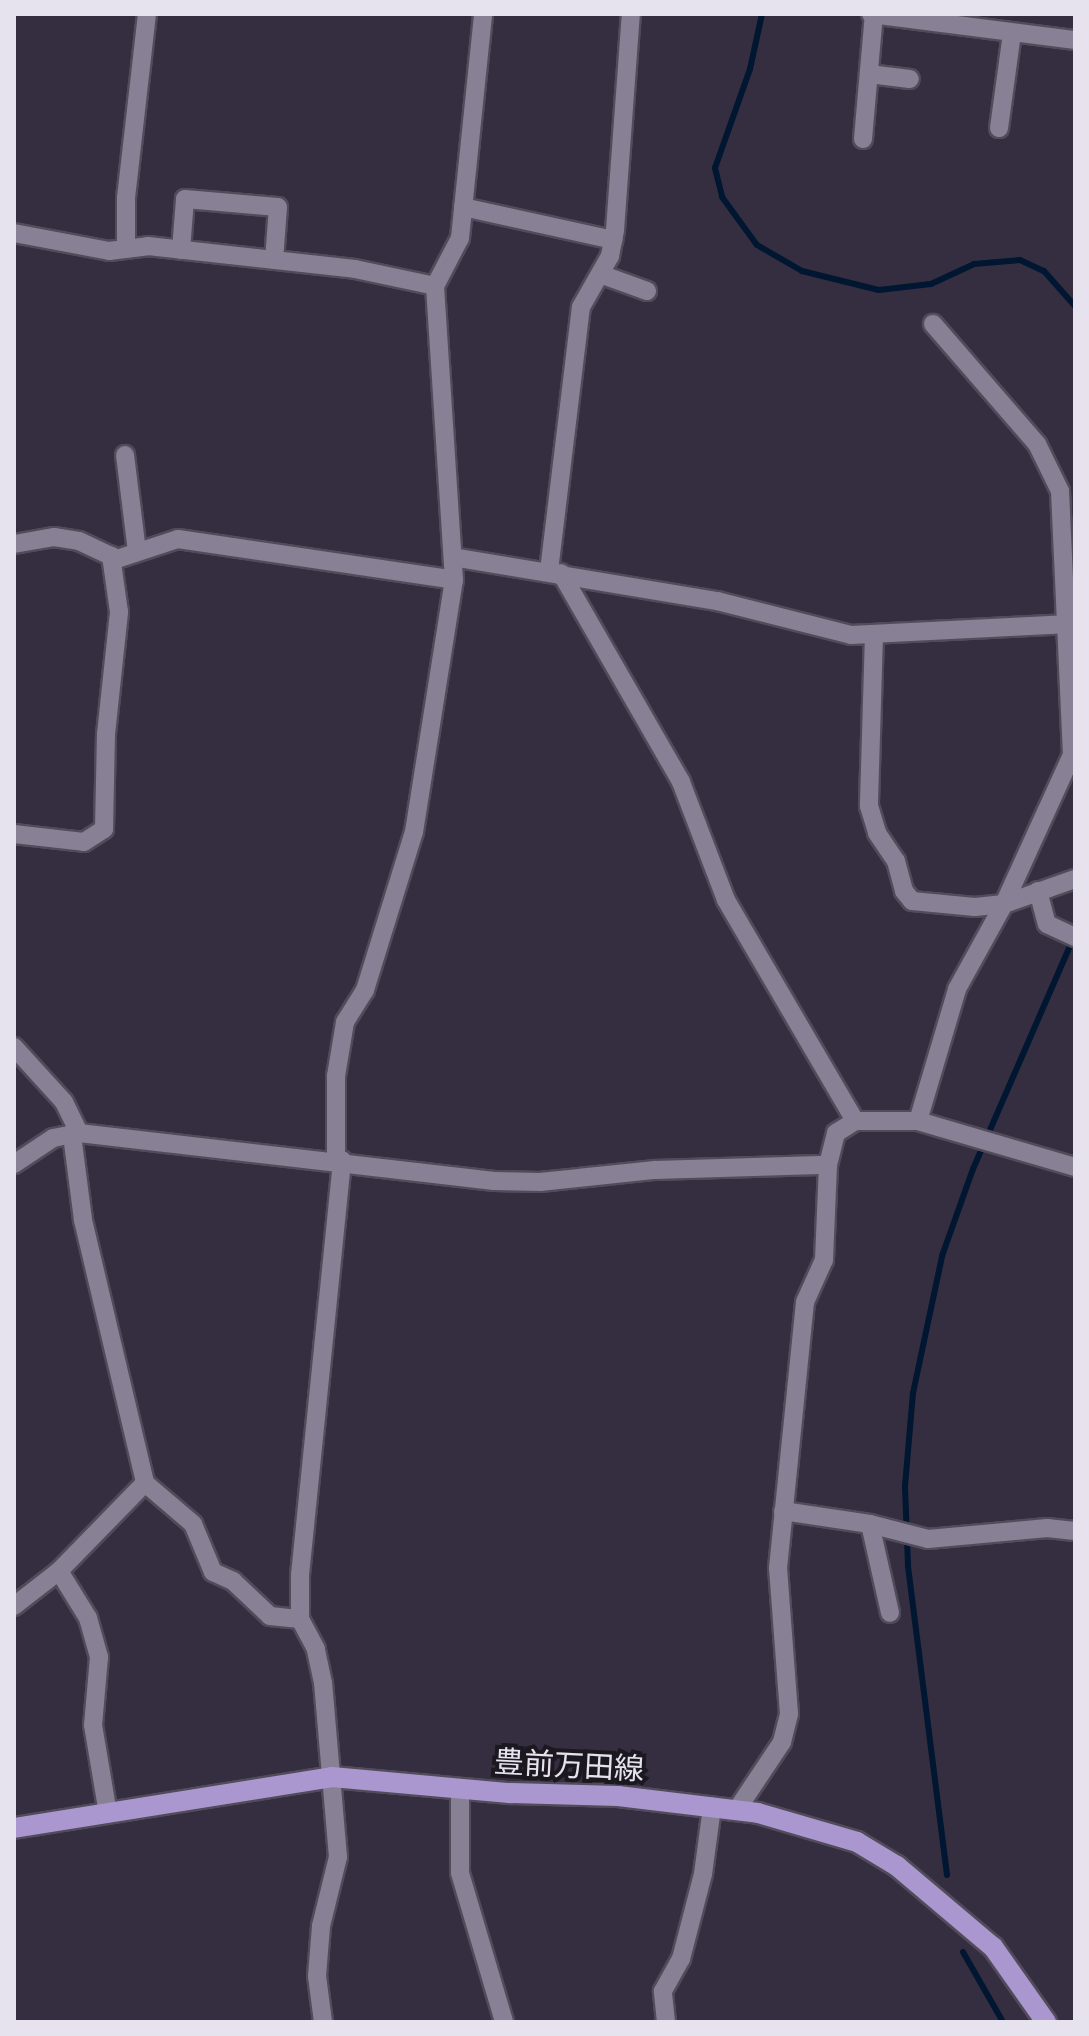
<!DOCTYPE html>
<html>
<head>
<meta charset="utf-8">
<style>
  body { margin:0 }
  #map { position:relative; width:1089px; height:2036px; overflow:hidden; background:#352e40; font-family:"Titillium Web","Noto Sans JP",sans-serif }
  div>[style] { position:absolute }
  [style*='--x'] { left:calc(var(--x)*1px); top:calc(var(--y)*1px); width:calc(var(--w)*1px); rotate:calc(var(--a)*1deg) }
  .stream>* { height:6px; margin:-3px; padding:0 3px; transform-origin:3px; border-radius:3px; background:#001631 }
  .roads { filter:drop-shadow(2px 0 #514b5a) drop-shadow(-2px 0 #514b5a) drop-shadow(0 2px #514b5a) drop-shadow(0 -2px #514b5a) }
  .street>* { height:18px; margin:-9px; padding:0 9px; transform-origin:9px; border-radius:9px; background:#888095 }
  .primary>* { height:20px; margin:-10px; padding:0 10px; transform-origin:10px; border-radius:10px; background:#aa97d0 }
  span { translate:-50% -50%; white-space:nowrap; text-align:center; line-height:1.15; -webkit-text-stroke:8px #1b1820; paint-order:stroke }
  .street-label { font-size:30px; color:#e6e2ee }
  .frame { position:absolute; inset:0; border:16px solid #e6e2ee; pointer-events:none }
</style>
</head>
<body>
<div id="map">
  <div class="stream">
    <div style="--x:762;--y:14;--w:56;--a:102.3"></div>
    <div style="--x:750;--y:69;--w:105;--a:109.5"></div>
    <div style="--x:715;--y:168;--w:30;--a:76"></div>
    <div style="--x:722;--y:197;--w:59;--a:53.9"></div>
    <div style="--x:757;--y:245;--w:52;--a:30"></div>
    <div style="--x:802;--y:271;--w:79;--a:13.9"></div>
    <div style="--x:879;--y:290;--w:52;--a:-6.6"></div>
    <div style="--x:931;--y:284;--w:47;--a:-24.9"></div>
    <div style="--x:974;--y:264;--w:46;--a:-5"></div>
    <div style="--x:1020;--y:260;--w:26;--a:25"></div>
    <div style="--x:1044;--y:271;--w:47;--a:48.5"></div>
    <div style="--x:947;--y:1875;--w:312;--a:-97.2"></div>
    <div style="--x:908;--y:1565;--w:79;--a:-92.2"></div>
    <div style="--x:905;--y:1486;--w:93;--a:-85.1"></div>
    <div style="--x:913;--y:1393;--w:140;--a:-78"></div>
    <div style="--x:942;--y:1256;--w:92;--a:-70.4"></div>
    <div style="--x:973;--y:1169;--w:251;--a:-66.5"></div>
    <div style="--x:963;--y:1952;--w:81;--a:60.3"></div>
  </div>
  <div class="roads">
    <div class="street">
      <div style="--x:871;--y:14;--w:206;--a:7.3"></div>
      <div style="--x:869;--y:74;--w:41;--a:7"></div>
      <div style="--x:999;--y:128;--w:96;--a:-82.2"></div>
      <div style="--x:863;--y:139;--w:125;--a:-85"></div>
      <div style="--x:463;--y:207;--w:154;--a:12.4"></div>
      <div style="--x:14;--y:233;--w:97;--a:10.7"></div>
      <div style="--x:109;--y:251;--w:39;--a:-7"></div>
      <div style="--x:148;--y:246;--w:208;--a:6.3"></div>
      <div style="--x:355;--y:269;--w:82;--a:12"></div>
      <div style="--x:126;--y:249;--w:51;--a:-90"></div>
      <div style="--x:126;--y:198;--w:185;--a:-83.5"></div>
      <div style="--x:181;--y:250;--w:51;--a:-85.5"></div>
      <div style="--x:185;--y:199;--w:93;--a:4.9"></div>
      <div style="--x:278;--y:207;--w:53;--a:94.3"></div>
      <div style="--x:600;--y:274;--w:50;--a:19.9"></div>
      <div style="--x:125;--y:455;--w:97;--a:82.9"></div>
      <div style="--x:14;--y:544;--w:41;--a:-9.9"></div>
      <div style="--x:54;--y:537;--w:25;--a:9"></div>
      <div style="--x:79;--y:541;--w:42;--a:25.3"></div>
      <div style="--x:117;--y:559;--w:64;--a:-18.2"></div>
      <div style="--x:178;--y:539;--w:279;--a:8.4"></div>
      <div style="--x:453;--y:557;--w:268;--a:9.5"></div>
      <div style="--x:717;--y:601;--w:138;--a:14.2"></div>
      <div style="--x:851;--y:635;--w:214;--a:-2.9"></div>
      <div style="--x:549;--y:571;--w:266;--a:-83.1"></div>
      <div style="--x:581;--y:307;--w:59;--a:-60.4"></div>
      <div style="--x:610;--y:256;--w:26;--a:-79"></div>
      <div style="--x:615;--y:230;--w:217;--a:-85.8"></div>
      <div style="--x:561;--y:573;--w:241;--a:60.1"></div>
      <div style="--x:681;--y:782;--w:126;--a:69.1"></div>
      <div style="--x:726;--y:900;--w:256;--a:59.7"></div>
      <div style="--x:874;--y:634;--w:172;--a:91.7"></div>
      <div style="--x:869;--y:806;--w:28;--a:73"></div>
      <div style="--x:877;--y:833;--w:34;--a:56"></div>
      <div style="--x:896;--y:861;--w:31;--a:75"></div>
      <div style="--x:904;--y:891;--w:13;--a:51"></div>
      <div style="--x:912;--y:901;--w:63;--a:5.4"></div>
      <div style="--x:975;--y:907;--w:29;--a:-6"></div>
      <div style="--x:1004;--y:904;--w:164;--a:-65.5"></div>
      <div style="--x:1072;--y:755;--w:264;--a:-92.6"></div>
      <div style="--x:1060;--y:491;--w:52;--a:-116.1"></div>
      <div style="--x:1037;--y:444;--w:159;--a:-130.9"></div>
      <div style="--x:14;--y:834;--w:70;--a:6.5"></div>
      <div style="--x:84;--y:842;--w:24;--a:-33"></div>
      <div style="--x:104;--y:829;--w:95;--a:-88.8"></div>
      <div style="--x:106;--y:734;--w:123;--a:-83.9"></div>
      <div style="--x:119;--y:612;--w:57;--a:-98.1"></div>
      <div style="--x:1038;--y:891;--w:34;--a:75"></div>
      <div style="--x:1047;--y:924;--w:31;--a:25"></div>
      <div style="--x:14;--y:1047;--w:74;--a:47.7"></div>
      <div style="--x:64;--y:1102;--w:34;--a:64"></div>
      <div style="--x:918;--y:1121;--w:138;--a:-73.5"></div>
      <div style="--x:957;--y:989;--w:97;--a:-61.1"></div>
      <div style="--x:1004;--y:904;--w:75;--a:-19.4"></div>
      <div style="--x:72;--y:1135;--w:86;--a:82.6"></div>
      <div style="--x:83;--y:1220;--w:270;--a:76.7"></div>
      <div style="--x:145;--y:1483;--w:63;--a:40.5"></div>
      <div style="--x:193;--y:1524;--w:52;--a:67.4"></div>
      <div style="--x:213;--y:1572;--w:22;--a:24"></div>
      <div style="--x:233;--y:1581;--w:51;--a:43.4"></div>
      <div style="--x:270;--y:1616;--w:30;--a:6"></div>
      <div style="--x:336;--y:1159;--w:83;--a:-90"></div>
      <div style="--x:336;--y:1076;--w:55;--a:-80.5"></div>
      <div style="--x:345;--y:1022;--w:38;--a:-58"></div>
      <div style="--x:365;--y:990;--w:165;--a:-72.8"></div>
      <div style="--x:414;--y:832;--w:255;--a:-81"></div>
      <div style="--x:454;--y:580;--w:295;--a:-93.7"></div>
      <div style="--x:435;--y:286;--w:54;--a:-62.5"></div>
      <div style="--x:460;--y:238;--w:225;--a:-84.1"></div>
      <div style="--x:14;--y:1164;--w:47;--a:-33.7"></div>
      <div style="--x:53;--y:1138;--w:26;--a:-11"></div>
      <div style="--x:79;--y:1133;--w:418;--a:6.6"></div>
      <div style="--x:494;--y:1181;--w:46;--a:1.2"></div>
      <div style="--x:540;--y:1182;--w:116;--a:-6"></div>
      <div style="--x:655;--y:1170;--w:173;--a:-1.7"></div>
      <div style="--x:828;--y:1165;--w:33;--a:-76"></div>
      <div style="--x:836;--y:1133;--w:22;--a:-32"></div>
      <div style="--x:855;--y:1121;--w:63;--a:0"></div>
      <div style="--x:918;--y:1121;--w:164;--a:16.3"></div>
      <div style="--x:783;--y:1511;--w:88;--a:8.5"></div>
      <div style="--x:870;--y:1524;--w:91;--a:77.3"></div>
      <div style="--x:870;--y:1524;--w:60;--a:14.5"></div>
      <div style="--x:928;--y:1539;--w:120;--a:-5.3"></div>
      <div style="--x:1047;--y:1528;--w:28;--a:6"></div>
      <div style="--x:59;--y:1571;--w:55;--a:58.3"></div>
      <div style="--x:88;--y:1618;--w:41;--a:74.2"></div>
      <div style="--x:99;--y:1657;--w:68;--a:95"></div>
      <div style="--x:93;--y:1725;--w:90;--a:80.4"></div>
      <div style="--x:14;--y:1606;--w:57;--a:-37.9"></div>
      <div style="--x:59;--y:1571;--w:123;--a:-45.7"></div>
      <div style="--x:460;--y:1789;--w:84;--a:90"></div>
      <div style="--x:460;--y:1873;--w:155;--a:73.5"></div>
      <div style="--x:736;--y:1811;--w:83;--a:-56.3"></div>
      <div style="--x:782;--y:1742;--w:29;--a:-76"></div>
      <div style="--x:789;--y:1714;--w:146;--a:-94.3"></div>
      <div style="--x:778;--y:1568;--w:267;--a:-84.2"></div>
      <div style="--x:805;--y:1302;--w:46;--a:-65.7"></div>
      <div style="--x:824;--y:1260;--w:95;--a:-87.6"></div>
      <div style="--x:323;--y:2022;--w:46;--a:-97.4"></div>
      <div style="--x:317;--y:1976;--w:50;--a:-85.4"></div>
      <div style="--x:321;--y:1926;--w:71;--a:-76.2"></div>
      <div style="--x:338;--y:1857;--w:175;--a:-94.9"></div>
      <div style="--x:323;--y:1683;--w:35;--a:-102"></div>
      <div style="--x:316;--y:1649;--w:34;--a:-118"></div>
      <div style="--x:300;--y:1619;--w:44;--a:-90"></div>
      <div style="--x:300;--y:1575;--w:417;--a:-84.2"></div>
      <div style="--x:666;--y:2022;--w:31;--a:-96"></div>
      <div style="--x:663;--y:1991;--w:37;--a:-61"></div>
      <div style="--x:681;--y:1959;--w:88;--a:-75.5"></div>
      <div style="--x:703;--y:1874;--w:68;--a:-82.3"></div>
    </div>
    <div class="primary">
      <div style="--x:14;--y:1828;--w:322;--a:-9.1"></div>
      <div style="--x:332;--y:1777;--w:178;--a:5.2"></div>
      <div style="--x:509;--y:1793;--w:109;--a:1.6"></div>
      <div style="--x:618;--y:1796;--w:141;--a:6.9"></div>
      <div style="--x:758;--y:1813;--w:103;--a:16.3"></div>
      <div style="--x:857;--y:1842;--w:47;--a:31"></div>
      <div style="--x:897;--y:1866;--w:126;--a:40.2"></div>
      <div style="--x:993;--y:1947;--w:92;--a:54.8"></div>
    </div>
  </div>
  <div class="street-label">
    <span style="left:569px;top:1765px;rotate:3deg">豊前万田線</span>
  </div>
  <div class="frame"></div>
</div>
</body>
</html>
